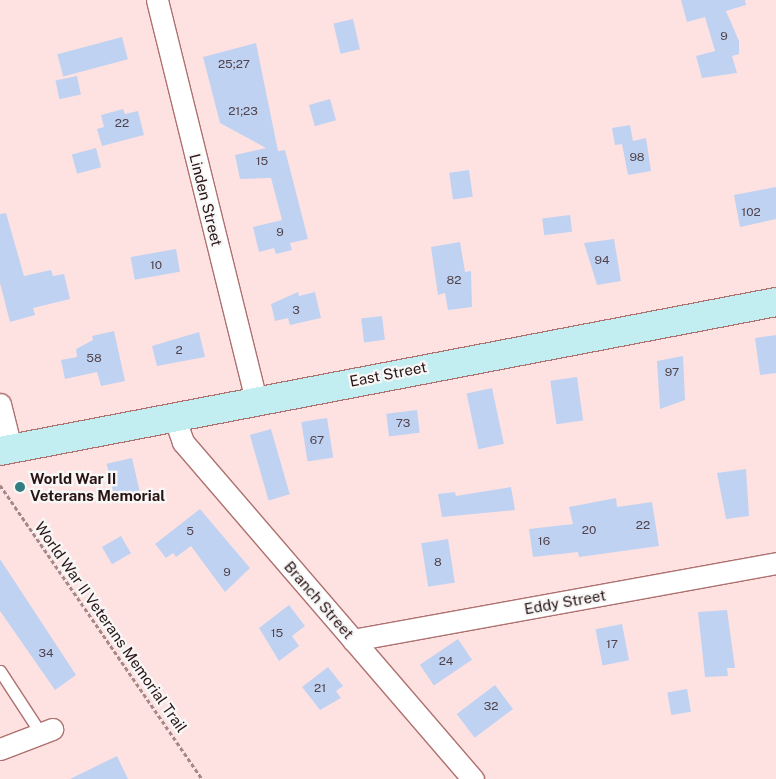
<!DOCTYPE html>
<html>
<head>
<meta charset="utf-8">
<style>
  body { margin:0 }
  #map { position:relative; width:776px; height:779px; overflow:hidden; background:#fee2e1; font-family:"Public Sans",sans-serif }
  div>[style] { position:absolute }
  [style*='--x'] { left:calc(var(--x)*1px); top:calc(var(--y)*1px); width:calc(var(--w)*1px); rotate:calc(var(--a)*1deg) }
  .building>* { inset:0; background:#c0d2f2; transform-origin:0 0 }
  .path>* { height:3px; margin-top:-1.5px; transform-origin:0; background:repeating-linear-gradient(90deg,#a38a89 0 4px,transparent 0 6.5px) }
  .roads { filter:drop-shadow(1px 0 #ad716f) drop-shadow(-1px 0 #ad716f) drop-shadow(0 1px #ad716f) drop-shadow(0 -1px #ad716f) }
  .service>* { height:11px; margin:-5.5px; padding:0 5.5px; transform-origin:5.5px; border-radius:5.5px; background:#fff }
  .minor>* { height:21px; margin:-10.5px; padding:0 10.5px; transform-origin:10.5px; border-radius:10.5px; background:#fff }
  .secondary>* { height:28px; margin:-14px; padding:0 14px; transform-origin:14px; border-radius:14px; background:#c3eef1 }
  .dots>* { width:14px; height:14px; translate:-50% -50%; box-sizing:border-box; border:2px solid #f7f7f7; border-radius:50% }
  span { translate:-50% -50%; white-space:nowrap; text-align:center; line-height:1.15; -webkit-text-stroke:4.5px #f7f7f7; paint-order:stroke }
  .number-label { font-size:12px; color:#50434b }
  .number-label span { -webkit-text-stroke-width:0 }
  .street-label { font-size:15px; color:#2a1313 }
  .poi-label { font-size:15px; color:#2a1313; font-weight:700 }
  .left { translate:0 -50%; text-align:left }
</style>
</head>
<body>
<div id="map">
  <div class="building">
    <div style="clip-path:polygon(681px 0,745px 0,746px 5px,726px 11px,739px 41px,739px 54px,732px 56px,737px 73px,702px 78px,696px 56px,715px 51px,705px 17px,687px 22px)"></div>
    <div style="left:353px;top:19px;width:31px;height:20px;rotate:77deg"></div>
    <div style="left:122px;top:37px;width:23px;height:67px;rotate:75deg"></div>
    <div style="clip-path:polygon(256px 43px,278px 151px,285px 150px,308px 239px,290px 243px,292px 250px,276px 254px,274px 248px,259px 252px,253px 227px,282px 220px,271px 178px,240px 179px,235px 155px,266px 148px,220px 123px,203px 57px)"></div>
    <div style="left:77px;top:76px;width:19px;height:22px;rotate:78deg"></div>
    <div style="left:330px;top:99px;width:22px;height:22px;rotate:74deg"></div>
    <div style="clip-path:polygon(123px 109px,125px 114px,138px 111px,144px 135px,102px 146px,97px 129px,104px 127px,101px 115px)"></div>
    <div style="clip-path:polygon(630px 125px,633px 141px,646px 138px,651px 171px,628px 175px,622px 144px,615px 145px,612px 128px)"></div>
    <div style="left:96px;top:148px;width:20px;height:25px;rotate:75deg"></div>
    <div style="left:469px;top:170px;width:27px;height:20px;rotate:82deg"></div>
    <div style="clip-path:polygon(776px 187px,776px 219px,740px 227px,734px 195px)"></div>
    <div style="clip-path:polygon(6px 213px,24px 276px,51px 270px,53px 276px,64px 274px,70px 299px,33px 308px,35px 315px,10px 322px,0 283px,0 214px)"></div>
    <div style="left:570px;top:215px;width:17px;height:28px;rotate:83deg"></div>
    <div style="clip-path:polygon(614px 239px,621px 281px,597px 285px,584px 243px)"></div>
    <div style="clip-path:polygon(460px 242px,465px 272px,471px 271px,472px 307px,448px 310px,445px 293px,438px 295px,431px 247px)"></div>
    <div style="left:176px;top:249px;width:23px;height:46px;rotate:80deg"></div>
    <div style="clip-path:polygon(298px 292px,299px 296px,315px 292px,321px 318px,290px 325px,288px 318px,275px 321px,271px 304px)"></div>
    <div style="left:382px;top:316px;width:24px;height:21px;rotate:83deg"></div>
    <div style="clip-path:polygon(114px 331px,125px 381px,101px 386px,97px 372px,65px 379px,61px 360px,77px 357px,76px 349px,93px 340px,92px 336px)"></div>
    <div style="clip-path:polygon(199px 332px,205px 357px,157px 366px,152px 346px)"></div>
    <div style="clip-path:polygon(776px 335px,776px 373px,760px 375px,755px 338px)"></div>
    <div style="clip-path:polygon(683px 356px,685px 400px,660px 409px,657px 361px)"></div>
    <div style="left:577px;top:377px;width:44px;height:27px;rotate:82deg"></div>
    <div style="left:492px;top:388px;width:57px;height:26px;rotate:78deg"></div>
    <div style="left:417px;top:410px;width:23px;height:31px;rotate:83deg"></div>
    <div style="left:327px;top:418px;width:40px;height:26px;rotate:81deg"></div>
    <div style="left:271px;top:429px;width:68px;height:22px;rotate:74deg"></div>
    <div style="left:132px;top:458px;width:35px;height:26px;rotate:77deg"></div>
    <div style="clip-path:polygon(746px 469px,749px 516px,726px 519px,717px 473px)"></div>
    <div style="clip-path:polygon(511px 487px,515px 510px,442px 517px,438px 494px,455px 492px,456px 496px)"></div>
    <div style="clip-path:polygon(616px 498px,617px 507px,652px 502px,659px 546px,579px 557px,578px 552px,533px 557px,529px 529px,573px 524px,569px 507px)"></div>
    <div style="clip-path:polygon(200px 509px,250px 568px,225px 592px,191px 546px,176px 557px,173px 553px,166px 558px,155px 544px)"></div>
    <div style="left:121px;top:536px;width:20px;height:22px;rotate:60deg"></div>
    <div style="left:448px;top:539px;width:44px;height:27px;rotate:81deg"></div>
    <div style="clip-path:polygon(0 559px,76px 675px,55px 690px,0 611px)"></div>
    <div style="clip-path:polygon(289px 605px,305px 626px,292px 636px,299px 646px,279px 661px,259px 628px)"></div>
    <div style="clip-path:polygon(727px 610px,735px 668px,727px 668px,728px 676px,705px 677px,698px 612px)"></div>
    <div style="left:622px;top:624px;width:37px;height:27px;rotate:79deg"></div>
    <div style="left:458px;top:639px;width:25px;height:46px;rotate:56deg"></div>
    <div style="clip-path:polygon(328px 667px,343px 686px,336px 691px,341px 698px,320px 710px,302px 687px)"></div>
    <div style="left:495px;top:685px;width:30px;height:48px;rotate:53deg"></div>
    <div style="left:687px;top:689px;width:23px;height:20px;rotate:80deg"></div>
    <div style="clip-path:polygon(117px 756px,128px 779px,70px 779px)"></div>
  </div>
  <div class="path">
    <div style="--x:0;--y:485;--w:357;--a:55.5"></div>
  </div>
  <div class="roads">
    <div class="service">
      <div style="--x:0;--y:671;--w:75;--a:56.9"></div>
    </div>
    <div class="minor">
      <div style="--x:157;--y:0;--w:412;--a:76.1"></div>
      <div style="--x:0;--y:404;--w:45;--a:76"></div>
      <div style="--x:174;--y:417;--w:27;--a:70"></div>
      <div style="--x:183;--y:442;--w:445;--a:49.3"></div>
      <div style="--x:353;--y:640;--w:430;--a:-10.3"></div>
      <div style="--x:0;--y:749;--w:56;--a:-21"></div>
    </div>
    <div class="secondary">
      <div style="--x:0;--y:451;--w:790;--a:-10.87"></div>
    </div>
  </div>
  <div class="dots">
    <div style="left:20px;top:487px;background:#337c81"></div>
  </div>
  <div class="number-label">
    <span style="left:724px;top:37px">9</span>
    <span style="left:234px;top:65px">25;27</span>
    <span style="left:243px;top:112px">21;23</span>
    <span style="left:122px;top:124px">22</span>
    <span style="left:637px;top:158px">98</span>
    <span style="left:262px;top:162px">15</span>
    <span style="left:751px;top:213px">102</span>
    <span style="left:280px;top:233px">9</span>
    <span style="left:602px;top:261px">94</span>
    <span style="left:156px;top:266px">10</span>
    <span style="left:454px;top:281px">82</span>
    <span style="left:296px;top:311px">3</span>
    <span style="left:179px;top:351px">2</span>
    <span style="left:94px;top:359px">58</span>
    <span style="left:672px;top:373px">97</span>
    <span style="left:403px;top:424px">73</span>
    <span style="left:317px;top:441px">67</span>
    <span style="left:643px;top:526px">22</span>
    <span style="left:589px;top:531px">20</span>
    <span style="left:190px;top:532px">5</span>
    <span style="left:544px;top:542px">16</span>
    <span style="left:438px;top:563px">8</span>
    <span style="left:227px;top:573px">9</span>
    <span style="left:277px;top:634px">15</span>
    <span style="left:612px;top:645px">17</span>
    <span style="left:46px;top:654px">34</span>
    <span style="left:446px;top:662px">24</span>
    <span style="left:320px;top:689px">21</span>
    <span style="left:491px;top:707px">32</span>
  </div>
  <div class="street-label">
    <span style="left:206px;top:200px;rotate:76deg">Linden Street</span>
    <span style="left:388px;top:374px;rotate:-11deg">East Street</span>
    <span style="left:319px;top:600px;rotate:49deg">Branch Street</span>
    <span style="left:565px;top:602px;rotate:-10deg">Eddy Street</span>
    <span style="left:111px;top:627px;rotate:55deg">World War II Veterans Memorial Trail</span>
  </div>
  <div class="poi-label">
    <span class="left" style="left:30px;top:487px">World War II<br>Veterans Memorial</span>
  </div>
</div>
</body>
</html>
